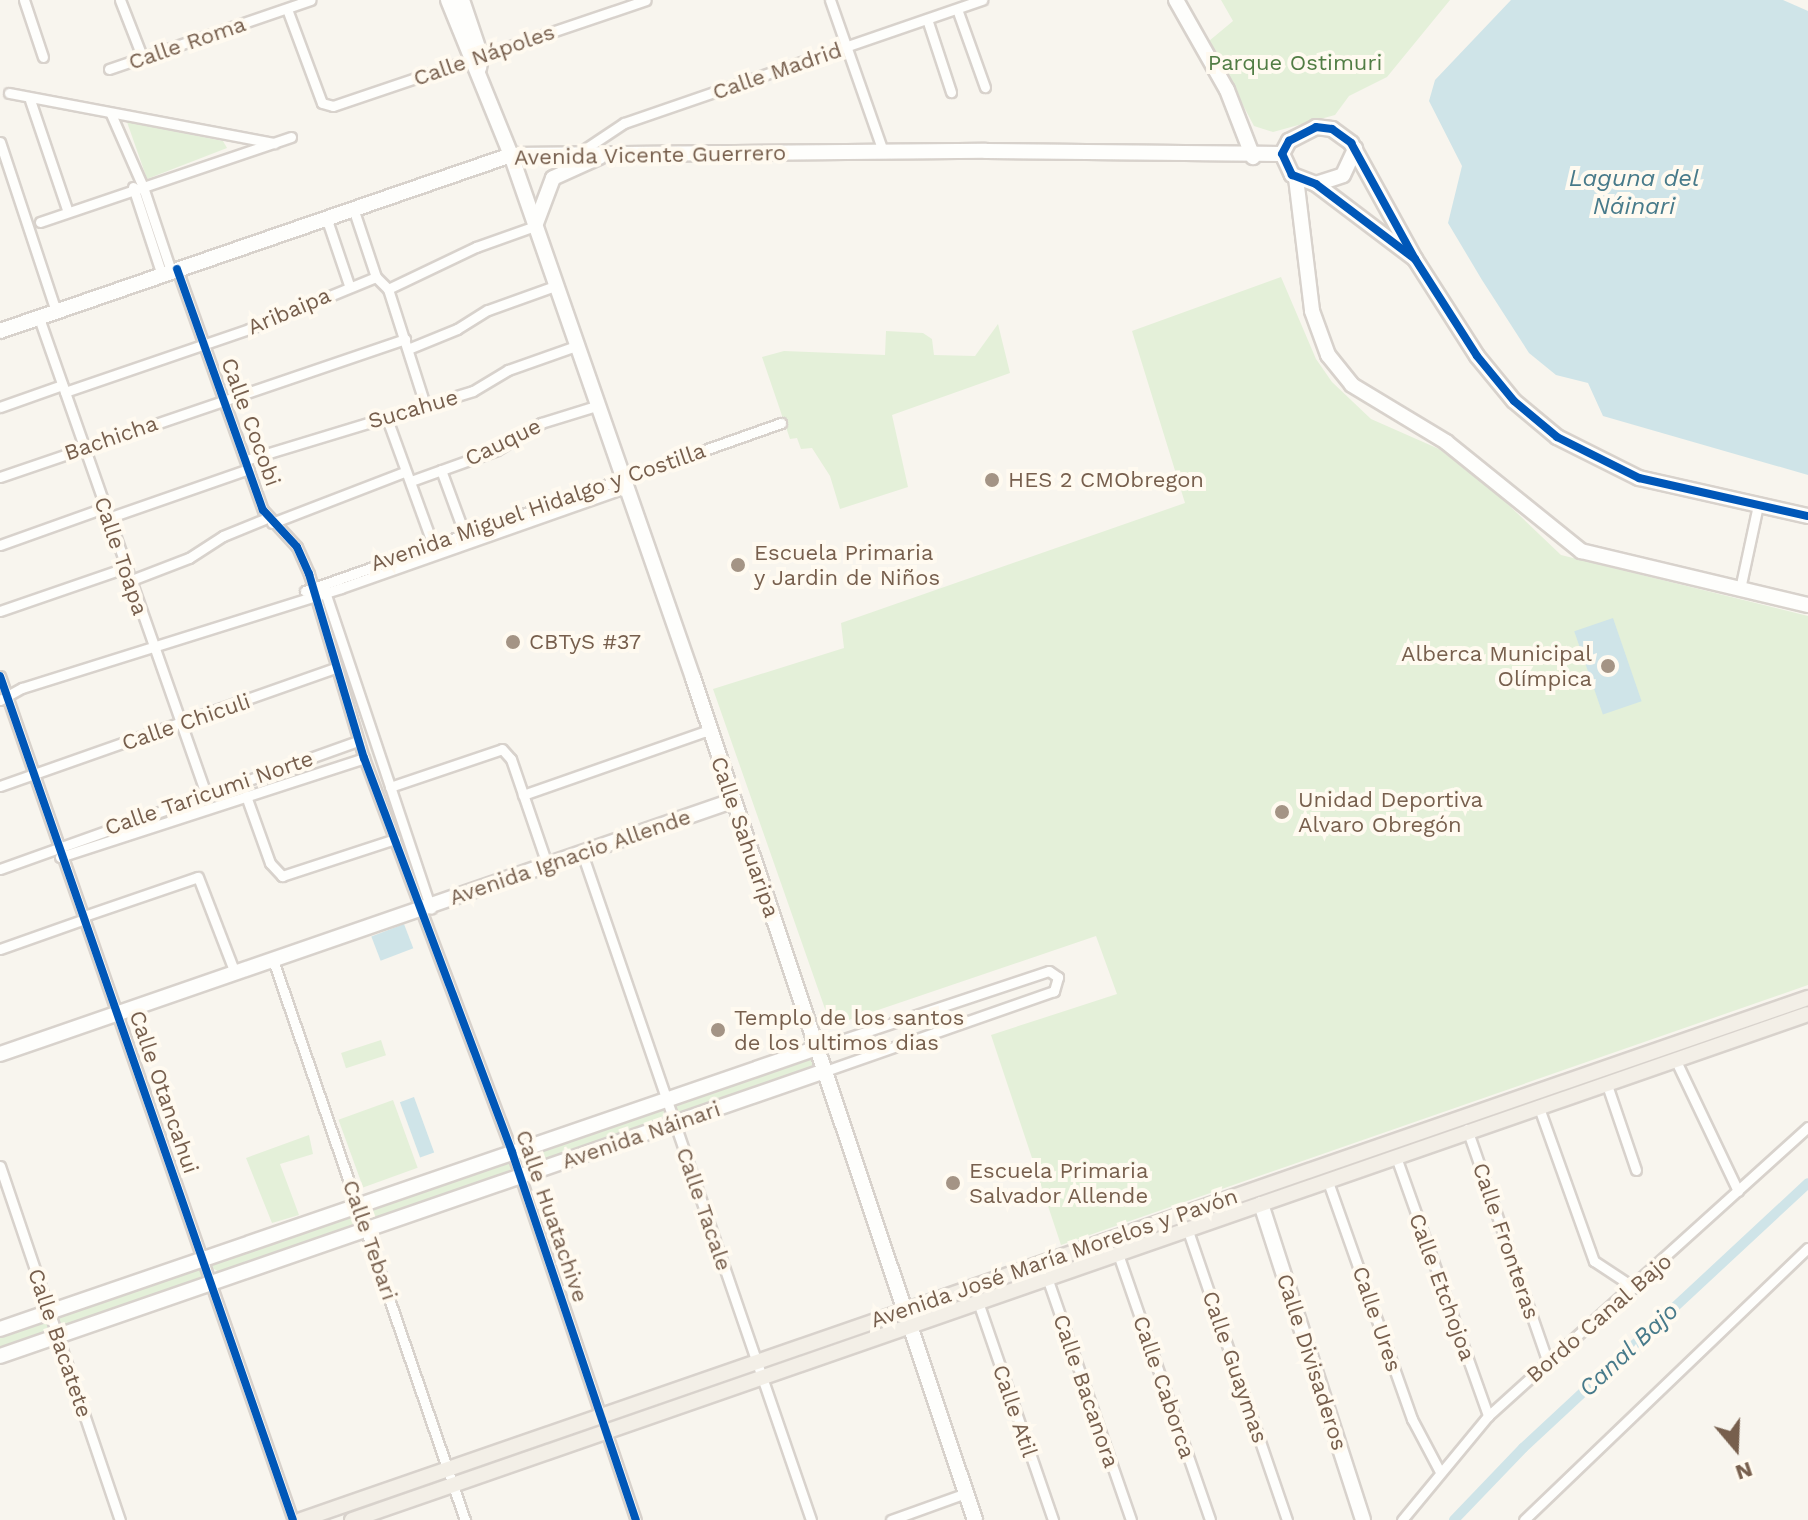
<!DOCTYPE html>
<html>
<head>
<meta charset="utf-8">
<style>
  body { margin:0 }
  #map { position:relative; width:1808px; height:1520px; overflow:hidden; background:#f8f5ee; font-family:"Work Sans",sans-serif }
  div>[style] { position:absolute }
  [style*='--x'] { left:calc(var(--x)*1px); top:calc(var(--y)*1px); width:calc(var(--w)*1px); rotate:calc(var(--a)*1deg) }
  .green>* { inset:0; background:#e4f0d9; transform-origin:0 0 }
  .water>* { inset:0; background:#cfe4e8; transform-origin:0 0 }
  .canal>* { height:10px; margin:-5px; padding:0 5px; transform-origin:5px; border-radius:5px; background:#cfe4e8 }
  .roads { filter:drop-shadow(2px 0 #d8d2cc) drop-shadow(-2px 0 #d8d2cc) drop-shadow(0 2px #d8d2cc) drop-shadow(0 -2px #d8d2cc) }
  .street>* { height:9px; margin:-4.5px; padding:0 4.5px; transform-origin:4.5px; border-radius:4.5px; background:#fefefc }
  .secondary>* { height:14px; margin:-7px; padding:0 7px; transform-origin:7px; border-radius:7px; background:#fefefc }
  .primary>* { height:14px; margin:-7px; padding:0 7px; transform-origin:7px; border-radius:7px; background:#f3efe7 }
  .cycleway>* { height:8px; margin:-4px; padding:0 4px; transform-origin:4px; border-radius:4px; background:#0057b8 }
  .dots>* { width:22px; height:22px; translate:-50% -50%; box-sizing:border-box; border:4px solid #fffaf0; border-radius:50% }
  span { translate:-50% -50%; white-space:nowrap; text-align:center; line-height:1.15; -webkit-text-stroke:8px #fffaf0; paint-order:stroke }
  .street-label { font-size:22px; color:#775f4d }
  .park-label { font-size:22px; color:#517d44 }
  .poi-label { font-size:22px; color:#775f4d }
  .left { translate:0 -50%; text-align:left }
  .right { translate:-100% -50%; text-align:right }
  .water-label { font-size:24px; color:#477a8a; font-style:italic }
  .north { position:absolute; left:1696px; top:1408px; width:80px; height:80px; -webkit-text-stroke:6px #fffaf0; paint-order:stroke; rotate:161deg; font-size:22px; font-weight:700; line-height:32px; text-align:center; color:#775f4d }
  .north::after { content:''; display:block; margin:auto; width:28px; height:36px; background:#775f4d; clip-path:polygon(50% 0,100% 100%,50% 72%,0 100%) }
</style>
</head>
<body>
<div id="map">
  <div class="green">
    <div style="clip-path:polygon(1221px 0,1450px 0,1387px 77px,1349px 96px,1335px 115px,1273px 132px,1254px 126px,1209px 41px,1233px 21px)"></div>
    <div style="clip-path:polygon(127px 122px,223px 141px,227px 148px,147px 179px)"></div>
    <div style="clip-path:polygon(1281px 277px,1316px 359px,1332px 382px,1371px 419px,1439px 449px,1495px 492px,1561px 555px,1808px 616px,1808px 985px,1061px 1245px,991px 1035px,1117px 994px,1096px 936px,831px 1026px,713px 689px,844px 648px,841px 623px,1185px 503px,1132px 331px)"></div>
    <div style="clip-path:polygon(998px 324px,1010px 373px,892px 415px,908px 487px,840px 509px,830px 476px,812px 448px,801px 449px,797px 438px,790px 439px,762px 357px,784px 351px,885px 355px,886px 331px,923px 333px,932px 339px,934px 355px,975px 356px)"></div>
    <div style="left:381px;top:1040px;width:16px;height:42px;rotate:72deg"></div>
    <div style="clip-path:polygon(807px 1055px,818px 1056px,816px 1068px,685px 1115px,674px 1108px,674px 1104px)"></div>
    <div style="left:393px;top:1100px;width:72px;height:58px;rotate:70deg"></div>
    <div style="clip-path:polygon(660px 1107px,666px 1114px,662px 1121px,531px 1167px,521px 1161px,520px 1156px)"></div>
    <div style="clip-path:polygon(309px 1135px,313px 1154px,280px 1164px,299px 1215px,272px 1223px,246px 1158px)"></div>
    <div style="clip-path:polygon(506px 1160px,511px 1167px,508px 1174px,377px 1220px,366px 1214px,366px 1210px)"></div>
    <div style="clip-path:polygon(352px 1214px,357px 1221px,353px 1228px,223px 1274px,212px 1268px,211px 1263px)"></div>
    <div style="clip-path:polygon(198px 1267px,204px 1275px,200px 1281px,69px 1327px,58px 1321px,61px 1313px)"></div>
    <div style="clip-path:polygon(46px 1319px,52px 1327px,48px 1334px,0 1352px,0 1334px)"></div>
  </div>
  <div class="water">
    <div style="clip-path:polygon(1511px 0,1783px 0,1808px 11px,1808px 475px,1603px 416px,1588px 383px,1556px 375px,1529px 353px,1482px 280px,1448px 223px,1462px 166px,1429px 101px,1435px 80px)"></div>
    <div style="left:1613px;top:618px;width:88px;height:41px;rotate:71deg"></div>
    <div style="left:404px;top:924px;width:26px;height:35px;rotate:69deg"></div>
    <div style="left:414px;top:1097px;width:59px;height:15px;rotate:70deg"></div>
  </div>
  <div class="canal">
    <div style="--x:1454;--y:1520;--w:100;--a:-46.2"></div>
    <div style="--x:1523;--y:1448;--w:389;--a:-42.9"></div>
  </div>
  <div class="roads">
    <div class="street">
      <div style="--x:24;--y:0;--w:60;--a:71.6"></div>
      <div style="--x:120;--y:0;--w:63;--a:68.7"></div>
      <div style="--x:830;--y:0;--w:160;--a:70.7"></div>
      <div style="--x:287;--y:9;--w:100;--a:69.6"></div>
      <div style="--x:322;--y:103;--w:11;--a:15"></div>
      <div style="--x:333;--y:106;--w:330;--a:-18.7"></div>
      <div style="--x:957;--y:9;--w:83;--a:70.3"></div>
      <div style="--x:927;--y:19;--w:77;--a:71.8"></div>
      <div style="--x:109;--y:69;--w:213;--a:-18.9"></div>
      <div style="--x:9;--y:93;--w:270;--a:10.7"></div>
      <div style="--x:30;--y:100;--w:118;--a:71.3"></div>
      <div style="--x:111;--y:114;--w:80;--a:66.3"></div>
      <div style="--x:143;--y:187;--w:89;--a:71.6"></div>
      <div style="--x:0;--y:142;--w:178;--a:71.7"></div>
      <div style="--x:579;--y:153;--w:54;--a:-33.7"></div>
      <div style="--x:624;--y:123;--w:379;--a:-19"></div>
      <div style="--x:133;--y:187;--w:93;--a:71.8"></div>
      <div style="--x:354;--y:211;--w:70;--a:71.6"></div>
      <div style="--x:376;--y:277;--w:17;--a:45"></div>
      <div style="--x:388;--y:289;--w:122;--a:72.3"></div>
      <div style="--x:327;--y:220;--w:69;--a:71.3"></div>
      <div style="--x:40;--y:222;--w:265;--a:-18.7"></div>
      <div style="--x:177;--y:269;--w:256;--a:70.4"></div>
      <div style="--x:263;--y:510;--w:50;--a:47.4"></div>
      <div style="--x:297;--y:547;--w:30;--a:66"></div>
      <div style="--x:309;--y:574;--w:192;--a:73.4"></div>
      <div style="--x:364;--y:758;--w:421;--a:69.4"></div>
      <div style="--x:512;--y:1152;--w:388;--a:71.4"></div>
      <div style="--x:388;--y:289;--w:98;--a:-25.5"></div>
      <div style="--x:476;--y:247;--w:63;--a:-19.6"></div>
      <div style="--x:39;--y:318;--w:504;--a:70.67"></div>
      <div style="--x:408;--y:349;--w:53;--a:-22.2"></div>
      <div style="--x:457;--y:329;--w:36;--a:-32"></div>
      <div style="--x:488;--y:310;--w:71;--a:-19.7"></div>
      <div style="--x:65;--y:392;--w:194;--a:-18.9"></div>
      <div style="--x:249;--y:329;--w:137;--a:-22.3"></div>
      <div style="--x:0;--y:407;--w:66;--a:-19.5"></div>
      <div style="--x:386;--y:416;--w:140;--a:70"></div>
      <div style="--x:246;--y:460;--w:237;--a:-16.9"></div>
      <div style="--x:473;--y:391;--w:41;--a:-31"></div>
      <div style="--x:508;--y:370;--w:72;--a:-19.4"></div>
      <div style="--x:441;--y:470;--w:72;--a:69.8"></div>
      <div style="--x:0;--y:477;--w:428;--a:-18.8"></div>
      <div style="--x:411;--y:481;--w:91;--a:-19.8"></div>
      <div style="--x:497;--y:450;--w:52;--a:-31.5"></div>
      <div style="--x:541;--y:423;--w:58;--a:-17.2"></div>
      <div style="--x:108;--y:518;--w:149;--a:-19.2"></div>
      <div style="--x:272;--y:523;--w:142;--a:-21.1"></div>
      <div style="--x:0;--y:545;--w:110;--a:-19.6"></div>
      <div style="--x:129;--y:581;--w:64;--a:-21"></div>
      <div style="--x:189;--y:558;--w:40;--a:-32.9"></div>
      <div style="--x:223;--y:536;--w:48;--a:-22.2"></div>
      <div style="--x:324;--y:589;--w:337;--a:71.5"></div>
      <div style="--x:1740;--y:589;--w:86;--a:-77.9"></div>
      <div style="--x:305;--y:591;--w:505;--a:-19.44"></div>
      <div style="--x:0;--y:611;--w:132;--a:-19"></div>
      <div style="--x:0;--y:676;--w:893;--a:70.86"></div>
      <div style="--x:0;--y:700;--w:25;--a:-29"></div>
      <div style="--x:22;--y:688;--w:334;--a:-17.4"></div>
      <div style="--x:341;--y:588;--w:301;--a:-19.4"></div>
      <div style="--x:0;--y:786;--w:356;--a:-19.4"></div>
      <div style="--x:390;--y:787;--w:118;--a:-18.7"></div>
      <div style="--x:502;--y:749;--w:13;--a:48"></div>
      <div style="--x:511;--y:759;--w:111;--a:71.1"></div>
      <div style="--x:523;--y:795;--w:197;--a:-19.3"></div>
      <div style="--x:246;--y:796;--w:71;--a:70.3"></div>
      <div style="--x:270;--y:863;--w:18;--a:47"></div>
      <div style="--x:282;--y:876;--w:119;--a:-18.1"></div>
      <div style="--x:582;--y:853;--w:705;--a:71.05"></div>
      <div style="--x:60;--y:857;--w:320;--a:-18"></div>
      <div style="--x:0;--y:869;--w:380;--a:-19.7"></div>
      <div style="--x:84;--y:916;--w:120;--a:-18.9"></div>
      <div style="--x:198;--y:877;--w:103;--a:68.9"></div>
      <div style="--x:0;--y:949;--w:90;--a:-19.4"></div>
      <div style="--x:273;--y:960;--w:592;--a:71.08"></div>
      <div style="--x:817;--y:1048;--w:244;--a:-18.4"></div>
      <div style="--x:1049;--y:971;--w:11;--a:34"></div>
      <div style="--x:1058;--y:977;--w:15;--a:106"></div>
      <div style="--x:1054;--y:991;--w:243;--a:160.7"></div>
      <div style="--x:1676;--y:1061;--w:144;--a:64.5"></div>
      <div style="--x:1606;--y:1082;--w:93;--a:71.2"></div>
      <div style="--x:1538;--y:1105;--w:166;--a:70.3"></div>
      <div style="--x:1594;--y:1261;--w:49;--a:33.4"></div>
      <div style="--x:1467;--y:1129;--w:248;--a:70.9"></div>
      <div style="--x:1396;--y:1157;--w:275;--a:70.4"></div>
      <div style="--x:0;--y:1166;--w:374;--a:71.3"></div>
      <div style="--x:1327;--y:1179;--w:255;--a:70.5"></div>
      <div style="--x:1412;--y:1419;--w:58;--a:62.1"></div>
      <div style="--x:1187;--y:1228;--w:309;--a:71.1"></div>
      <div style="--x:1118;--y:1254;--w:281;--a:70.9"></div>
      <div style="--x:1042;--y:1263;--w:272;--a:70.9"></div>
      <div style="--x:978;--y:1302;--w:231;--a:71"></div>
      <div style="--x:891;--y:1520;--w:80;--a:-19.8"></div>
      <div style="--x:1402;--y:1520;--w:135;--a:-50.4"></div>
      <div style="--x:1488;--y:1416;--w:431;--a:-42.1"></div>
      <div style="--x:1524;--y:1520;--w:393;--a:-43.8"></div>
    </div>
    <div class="secondary">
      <div style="--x:448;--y:0;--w:167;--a:67.9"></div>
      <div style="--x:511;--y:155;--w:554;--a:70.81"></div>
      <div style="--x:693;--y:678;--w:888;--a:71.48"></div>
      <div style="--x:462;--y:0;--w:59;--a:71.3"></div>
      <div style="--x:481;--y:56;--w:12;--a:99"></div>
      <div style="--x:1176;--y:0;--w:103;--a:60.5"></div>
      <div style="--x:1227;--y:90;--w:72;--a:68.8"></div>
      <div style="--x:1296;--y:178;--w:134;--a:83.1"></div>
      <div style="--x:1312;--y:311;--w:47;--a:70"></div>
      <div style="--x:1328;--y:355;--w:38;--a:51"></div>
      <div style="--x:1352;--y:385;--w:110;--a:31.2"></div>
      <div style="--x:1446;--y:442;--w:174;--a:38.9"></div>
      <div style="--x:1581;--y:551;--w:233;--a:13.4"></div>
      <div style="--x:1316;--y:184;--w:28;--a:-18"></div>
      <div style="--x:1343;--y:175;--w:29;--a:-65"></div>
      <div style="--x:535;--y:226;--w:51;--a:-69.4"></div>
      <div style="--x:553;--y:178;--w:51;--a:-24.5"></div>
      <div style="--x:1415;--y:259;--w:124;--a:-142.9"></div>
      <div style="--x:1316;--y:184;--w:26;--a:-159"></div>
      <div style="--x:1292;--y:175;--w:23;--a:-115"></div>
      <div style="--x:1282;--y:154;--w:15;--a:-62"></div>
      <div style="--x:1289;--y:141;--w:30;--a:-27"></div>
      <div style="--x:1316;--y:127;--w:16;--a:7"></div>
      <div style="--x:1332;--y:129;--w:24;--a:36"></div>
      <div style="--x:1351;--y:143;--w:132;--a:61.1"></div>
      <div style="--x:1415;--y:259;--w:115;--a:57.4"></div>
      <div style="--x:1477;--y:356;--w:58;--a:50.6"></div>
      <div style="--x:1514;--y:401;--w:56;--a:39.9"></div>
      <div style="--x:1557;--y:437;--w:92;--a:26.6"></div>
      <div style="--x:1639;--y:478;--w:173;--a:12.7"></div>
      <div style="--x:0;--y:331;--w:540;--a:-19"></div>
      <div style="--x:511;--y:155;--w:475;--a:-0.5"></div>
      <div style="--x:986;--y:151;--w:296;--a:0.6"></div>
      <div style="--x:0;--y:1054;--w:774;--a:-19.07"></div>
      <div style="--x:1261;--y:1204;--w:332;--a:72.1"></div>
      <div style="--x:0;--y:1329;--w:864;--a:-18.98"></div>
      <div style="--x:0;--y:1356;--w:873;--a:-19.06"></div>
    </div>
    <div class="primary">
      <div style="--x:301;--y:1520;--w:1595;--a:-19.11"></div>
      <div style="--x:352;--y:1520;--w:1541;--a:-19.16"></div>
    </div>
  </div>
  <div class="cycleway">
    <div style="--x:1415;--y:259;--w:124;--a:-142.9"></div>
    <div style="--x:1316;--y:184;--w:26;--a:-159"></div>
    <div style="--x:1292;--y:175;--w:23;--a:-115"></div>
    <div style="--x:1282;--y:154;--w:15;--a:-62"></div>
    <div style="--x:1289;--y:141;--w:30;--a:-27"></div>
    <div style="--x:1316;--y:127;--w:16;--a:7"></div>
    <div style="--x:1332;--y:129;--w:24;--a:36"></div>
    <div style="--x:1351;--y:143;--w:132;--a:61.1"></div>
    <div style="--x:1415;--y:259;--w:115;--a:57.4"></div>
    <div style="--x:1477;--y:356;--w:58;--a:50.6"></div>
    <div style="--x:1514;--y:401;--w:56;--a:39.9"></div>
    <div style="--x:1557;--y:437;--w:92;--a:26.6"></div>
    <div style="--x:1639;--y:478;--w:173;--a:12.7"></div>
    <div style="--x:177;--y:269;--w:256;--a:70.4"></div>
    <div style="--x:263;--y:510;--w:50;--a:47.4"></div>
    <div style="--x:297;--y:547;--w:30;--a:66"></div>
    <div style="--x:309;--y:574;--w:192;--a:73.4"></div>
    <div style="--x:364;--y:758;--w:421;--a:69.4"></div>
    <div style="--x:512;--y:1152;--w:388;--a:71.4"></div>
    <div style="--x:0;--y:676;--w:893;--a:70.86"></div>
  </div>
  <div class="dots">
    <div style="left:992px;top:480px;background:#a49485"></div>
    <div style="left:738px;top:565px;background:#a49485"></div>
    <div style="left:513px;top:642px;background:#a49485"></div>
    <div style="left:1608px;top:666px;background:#a49485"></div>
    <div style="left:1282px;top:812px;background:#a49485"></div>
    <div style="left:718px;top:1030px;background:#a49485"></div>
    <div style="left:953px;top:1183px;background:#a49485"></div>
  </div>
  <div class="street-label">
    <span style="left:187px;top:43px;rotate:-19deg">Calle Roma</span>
    <span style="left:484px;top:55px;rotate:-19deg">Calle Nápoles</span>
    <span style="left:777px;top:71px;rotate:-19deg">Calle Madrid</span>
    <span style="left:650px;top:155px;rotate:-1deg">Avenida Vicente Guerrero</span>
    <span style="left:289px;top:311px;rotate:-23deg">Aribaipa</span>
    <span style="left:413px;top:409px;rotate:-16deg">Sucahue</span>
    <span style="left:251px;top:422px;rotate:70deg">Calle Cocobi</span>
    <span style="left:111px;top:438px;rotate:-19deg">Bachicha</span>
    <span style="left:503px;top:442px;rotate:-26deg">Cauque</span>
    <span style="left:538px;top:507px;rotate:-19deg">Avenida Miguel Hidalgo y Costilla</span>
    <span style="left:121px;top:556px;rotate:71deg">Calle Toapa</span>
    <span style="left:186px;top:722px;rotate:-19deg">Calle Chiculi</span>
    <span style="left:209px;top:793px;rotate:-19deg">Calle Taricumi Norte</span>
    <span style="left:745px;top:837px;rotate:71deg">Calle Sahuaripa</span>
    <span style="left:570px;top:857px;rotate:-19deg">Avenida Ignacio Allende</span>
    <span style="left:164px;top:1092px;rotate:71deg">Calle Otancahui</span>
    <span style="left:641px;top:1135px;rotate:-19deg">Avenida Náinari</span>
    <span style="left:704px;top:1209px;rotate:71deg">Calle Tacale</span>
    <span style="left:552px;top:1216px;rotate:71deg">Calle Huatachive</span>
    <span style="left:370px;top:1240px;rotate:71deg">Calle Tebari</span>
    <span style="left:1506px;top:1241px;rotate:71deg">Calle Fronteras</span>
    <span style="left:1054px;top:1258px;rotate:-19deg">Avenida José María Morelos y Pavón</span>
    <span style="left:1442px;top:1287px;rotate:70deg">Calle Etchojoa</span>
    <span style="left:1599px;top:1318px;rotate:-41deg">Bordo Canal Bajo</span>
    <span style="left:1377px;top:1319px;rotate:71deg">Calle Ures</span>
    <span style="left:60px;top:1343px;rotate:71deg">Calle Bacatete</span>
    <span style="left:1312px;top:1362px;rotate:72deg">Calle Divisaderos</span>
    <span style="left:1235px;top:1367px;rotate:71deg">Calle Guaymas</span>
    <span style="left:1164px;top:1387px;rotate:71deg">Calle Caborca</span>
    <span style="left:1086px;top:1391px;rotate:71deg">Calle Bacanora</span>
    <span style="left:1015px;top:1411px;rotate:71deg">Calle Atil</span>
  </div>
  <div class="park-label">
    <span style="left:1295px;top:63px">Parque Ostimuri</span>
  </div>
  <div class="poi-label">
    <span class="left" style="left:1008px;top:480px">HES 2 CMObregon</span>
    <span class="left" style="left:754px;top:565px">Escuela Primaria<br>y Jardin de Niños</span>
    <span class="left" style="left:529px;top:642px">CBTyS #37</span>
    <span class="right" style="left:1592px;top:666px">Alberca Municipal<br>Olímpica</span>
    <span class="left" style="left:1298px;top:812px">Unidad Deportiva<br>Alvaro Obregón</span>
    <span class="left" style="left:734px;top:1030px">Templo de los santos<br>de los ultimos dias</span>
    <span class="left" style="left:969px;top:1183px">Escuela Primaria<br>Salvador Allende</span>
  </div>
  <div class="water-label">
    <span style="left:1634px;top:193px">Laguna del<br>Náinari</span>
    <span style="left:1629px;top:1350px;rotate:-43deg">Canal Bajo</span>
  </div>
  <div class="north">N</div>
</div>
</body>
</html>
